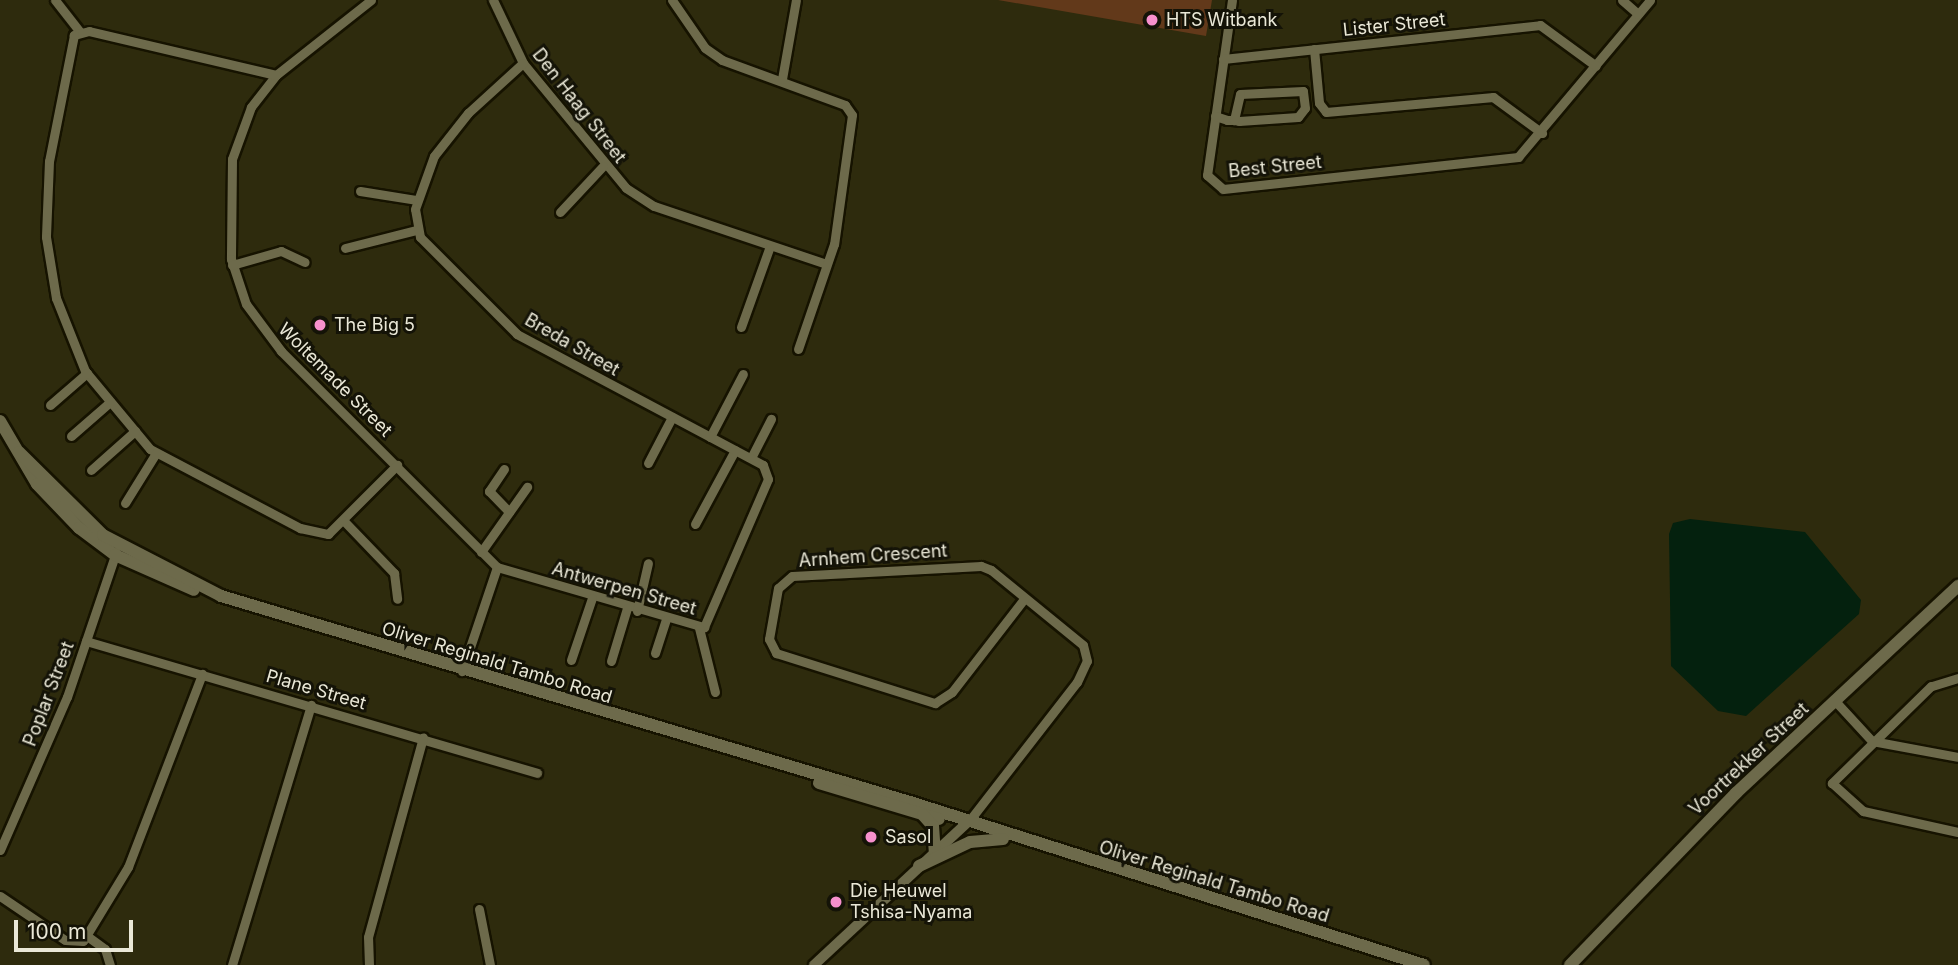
<!DOCTYPE html>
<html>
<head>
<meta charset="utf-8">
<style>
  body { margin:0 }
  #map { position:relative; width:1958px; height:965px; overflow:hidden; background:#2e2b0d; font-family:Inter,sans-serif }
  div>[style] { position:absolute }
  [style*='--x'] { left:calc(var(--x)*1px); top:calc(var(--y)*1px); width:calc(var(--w)*1px); rotate:calc(var(--a)*1deg) }
  .green>* { inset:0; background:#62391a }
  .water>* { inset:0; background:#04210e }
  .roads { filter:drop-shadow(2px 0 #161300) drop-shadow(-2px 0 #161300) drop-shadow(0 2px #161300) drop-shadow(0 -2px #161300) }
  .minor>* { height:9px; margin:-4.5px; padding:0 4.5px; transform-origin:4.5px; border-radius:4.5px; background:#6d6a4b }
  .tertiary>* { height:10px; margin:-5px; padding:0 5px; transform-origin:5px; border-radius:5px; background:#6d6a4b }
  .secondary>* { height:12px; margin:-6px; padding:0 6px; transform-origin:6px; border-radius:6px; background:#6d6a4b }
  .dots>* { width:19px; height:19px; translate:-50% -50%; box-sizing:border-box; border:4px solid #141307; border-radius:50% }
  span { translate:-50% -50%; white-space:nowrap; text-align:center; line-height:1.15; -webkit-text-stroke:6px #141307; paint-order:stroke }
  .poi-label { font-size:18px; color:#eae8d7 }
  .left { translate:0 -50%; text-align:left }
  .street-label { font-size:18px; color:#eae8d7 }
  .scale { position:absolute; left:14px; top:920px; width:119px; height:32px; box-sizing:border-box; border:4px solid #eae8d7; border-top:0; padding-left:9px; font-size:21px; line-height:24px; white-space:nowrap; color:#eae8d7; -webkit-text-stroke:5px #141307; paint-order:stroke }
</style>
</head>
<body>
<div id="map">
  <div class="green">
    <div style="clip-path:polygon(998px 0,1212px 0,1206px 36px)"></div>
  </div>
  <div class="water">
    <div style="clip-path:polygon(1690px 519px,1805px 532px,1861px 600px,1859px 614px,1746px 716px,1718px 711px,1671px 666px,1669px 534px,1673px 523px)"></div>
  </div>
  <div class="roads">
    <div class="minor">
      <div style="--x:55;--y:0;--w:39;--a:52"></div>
      <div style="--x:371;--y:0;--w:121;--a:141.7"></div>
      <div style="--x:276;--y:75;--w:41;--a:128"></div>
      <div style="--x:251;--y:107;--w:55;--a:110.1"></div>
      <div style="--x:232;--y:159;--w:100;--a:90.6"></div>
      <div style="--x:231;--y:259;--w:47;--a:71.6"></div>
      <div style="--x:246;--y:304;--w:59;--a:53.3"></div>
      <div style="--x:281;--y:351;--w:305;--a:45"></div>
      <div style="--x:497;--y:567;--w:110;--a:108.6"></div>
      <div style="--x:493;--y:0;--w:70;--a:64.5"></div>
      <div style="--x:523;--y:63;--w:162;--a:50.5"></div>
      <div style="--x:626;--y:188;--w:33;--a:33"></div>
      <div style="--x:654;--y:206;--w:178;--a:18.6"></div>
      <div style="--x:672;--y:0;--w:58;--a:55.5"></div>
      <div style="--x:705;--y:48;--w:21;--a:35"></div>
      <div style="--x:722;--y:60;--w:131;--a:20.1"></div>
      <div style="--x:845;--y:105;--w:12;--a:55"></div>
      <div style="--x:852;--y:115;--w:130;--a:97.9"></div>
      <div style="--x:834;--y:244;--w:111;--a:108.9"></div>
      <div style="--x:1232;--y:0;--w:177;--a:98.1"></div>
      <div style="--x:1207;--y:175;--w:21;--a:41"></div>
      <div style="--x:1223;--y:189;--w:297;--a:-6.2"></div>
      <div style="--x:1518;--y:157;--w:205;--a:-49.9"></div>
      <div style="--x:1622;--y:0;--w:21;--a:41"></div>
      <div style="--x:1314;--y:49;--w:54;--a:84.7"></div>
      <div style="--x:1319;--y:103;--w:11;--a:52"></div>
      <div style="--x:1326;--y:112;--w:168;--a:-5.1"></div>
      <div style="--x:1493;--y:97;--w:61;--a:36.3"></div>
      <div style="--x:1223;--y:59;--w:319;--a:-6.1"></div>
      <div style="--x:1540;--y:25;--w:69;--a:36.2"></div>
      <div style="--x:276;--y:75;--w:192;--a:-166.8"></div>
      <div style="--x:89;--y:31;--w:16;--a:165"></div>
      <div style="--x:74;--y:35;--w:128;--a:101.2"></div>
      <div style="--x:49;--y:161;--w:76;--a:92.3"></div>
      <div style="--x:46;--y:237;--w:62;--a:80.7"></div>
      <div style="--x:56;--y:298;--w:79;--a:68.3"></div>
      <div style="--x:85;--y:371;--w:102;--a:50.2"></div>
      <div style="--x:150;--y:449;--w:170;--a:27.8"></div>
      <div style="--x:300;--y:528;--w:29;--a:12"></div>
      <div style="--x:328;--y:534;--w:98;--a:-45"></div>
      <div style="--x:782;--y:79;--w:80;--a:-80"></div>
      <div style="--x:1215;--y:116;--w:13;--a:18"></div>
      <div style="--x:1227;--y:120;--w:7;--a:0"></div>
      <div style="--x:1234;--y:120;--w:5;--a:11"></div>
      <div style="--x:1239;--y:121;--w:59;--a:-3.9"></div>
      <div style="--x:1298;--y:117;--w:11;--a:-52"></div>
      <div style="--x:1305;--y:108;--w:17;--a:-97"></div>
      <div style="--x:1303;--y:91;--w:63;--a:177.3"></div>
      <div style="--x:1240;--y:94;--w:27;--a:103"></div>
      <div style="--x:360;--y:191;--w:58;--a:9"></div>
      <div style="--x:560;--y:212;--w:63;--a:-46.9"></div>
      <div style="--x:345;--y:248;--w:73;--a:-14.2"></div>
      <div style="--x:232;--y:265;--w:51;--a:-15.9"></div>
      <div style="--x:281;--y:251;--w:26;--a:25"></div>
      <div style="--x:741;--y:327;--w:83;--a:-70.3"></div>
      <div style="--x:50;--y:405;--w:49;--a:-40.9"></div>
      <div style="--x:71;--y:436;--w:52;--a:-41.1"></div>
      <div style="--x:710;--y:437;--w:71;--a:-62.4"></div>
      <div style="--x:751;--y:458;--w:44;--a:-62.9"></div>
      <div style="--x:648;--y:463;--w:52;--a:-62.4"></div>
      <div style="--x:504;--y:469;--w:27;--a:124"></div>
      <div style="--x:489;--y:491;--w:29;--a:46"></div>
      <div style="--x:91;--y:470;--w:59;--a:-41.6"></div>
      <div style="--x:125;--y:503;--w:59;--a:-58.2"></div>
      <div style="--x:343;--y:520;--w:74;--a:46.1"></div>
      <div style="--x:394;--y:573;--w:26;--a:83"></div>
      <div style="--x:695;--y:524;--w:84;--a:-61.6"></div>
      <div style="--x:481;--y:552;--w:80;--a:-54.7"></div>
      <div style="--x:497;--y:567;--w:216;--a:16.2"></div>
      <div style="--x:704;--y:627;--w:161;--a:-66.6"></div>
      <div style="--x:768;--y:479;--w:15;--a:-110"></div>
      <div style="--x:763;--y:465;--w:279;--a:-152"></div>
      <div style="--x:517;--y:334;--w:137;--a:-135"></div>
      <div style="--x:420;--y:237;--w:28;--a:-100"></div>
      <div style="--x:415;--y:209;--w:56;--a:-70.3"></div>
      <div style="--x:434;--y:156;--w:55;--a:-51.7"></div>
      <div style="--x:468;--y:113;--w:74;--a:-42.3"></div>
      <div style="--x:637;--y:611;--w:49;--a:-77.1"></div>
      <div style="--x:699;--y:628;--w:66;--a:76"></div>
      <div style="--x:86;--y:641;--w:470;--a:16.3"></div>
      <div style="--x:655;--y:653;--w:35;--a:-72"></div>
      <div style="--x:571;--y:660;--w:65;--a:-71.3"></div>
      <div style="--x:611;--y:661;--w:55;--a:-73.2"></div>
      <div style="--x:1958;--y:678;--w:28;--a:163"></div>
      <div style="--x:1931;--y:686;--w:139;--a:135.6"></div>
      <div style="--x:1832;--y:783;--w:42;--a:42.1"></div>
      <div style="--x:1863;--y:811;--w:97;--a:12.5"></div>
      <div style="--x:1836;--y:702;--w:53;--a:47.3"></div>
      <div style="--x:1872;--y:741;--w:87;--a:10.5"></div>
      <div style="--x:969;--y:821;--w:176;--a:-52.2"></div>
      <div style="--x:1077;--y:682;--w:23;--a:-65"></div>
      <div style="--x:1087;--y:661;--w:16;--a:-104"></div>
      <div style="--x:1083;--y:645;--w:119;--a:-140.8"></div>
      <div style="--x:991;--y:570;--w:11;--a:-158"></div>
      <div style="--x:981;--y:566;--w:189;--a:177"></div>
      <div style="--x:792;--y:576;--w:18;--a:139"></div>
      <div style="--x:778;--y:588;--w:52;--a:100"></div>
      <div style="--x:769;--y:639;--w:16;--a:63"></div>
      <div style="--x:776;--y:653;--w:167;--a:17.5"></div>
      <div style="--x:935;--y:703;--w:20;--a:-33"></div>
      <div style="--x:952;--y:692;--w:118;--a:-52.3"></div>
      <div style="--x:0;--y:850;--w:167;--a:-66.4"></div>
      <div style="--x:67;--y:697;--w:153;--a:-71.3"></div>
      <div style="--x:0;--y:896;--w:78;--a:34.1"></div>
      <div style="--x:65;--y:940;--w:18;--a:3"></div>
      <div style="--x:83;--y:941;--w:87;--a:-58.7"></div>
      <div style="--x:128;--y:867;--w:207;--a:-69"></div>
      <div style="--x:479;--y:909;--w:57;--a:78.9"></div>
      <div style="--x:87;--y:936;--w:22;--a:36"></div>
      <div style="--x:105;--y:949;--w:17;--a:73"></div>
      <div style="--x:232;--y:965;--w:272;--a:-73.1"></div>
      <div style="--x:369;--y:965;--w:28;--a:-92"></div>
      <div style="--x:368;--y:937;--w:207;--a:-74.6"></div>
    </div>
    <div class="tertiary">
      <div style="--x:814;--y:965;--w:212;--a:-42.9"></div>
    </div>
    <div class="secondary">
      <div style="--x:0;--y:421;--w:73;--a:59.6"></div>
      <div style="--x:37;--y:484;--w:61;--a:46.3"></div>
      <div style="--x:79;--y:528;--w:45;--a:36.9"></div>
      <div style="--x:115;--y:555;--w:86;--a:23.9"></div>
      <div style="--x:19;--y:452;--w:118;--a:44.7"></div>
      <div style="--x:103;--y:535;--w:133;--a:27.3"></div>
      <div style="--x:221;--y:596;--w:719;--a:16.65"></div>
      <div style="--x:910;--y:802;--w:539;--a:17.59"></div>
      <div style="--x:819;--y:783;--w:125;--a:16.7"></div>
      <div style="--x:923;--y:815;--w:15;--a:48"></div>
      <div style="--x:933;--y:826;--w:26;--a:86"></div>
      <div style="--x:919;--y:866;--w:56;--a:-25.2"></div>
      <div style="--x:970;--y:842;--w:33;--a:-5"></div>
      <div style="--x:1570;--y:965;--w:239;--a:-46"></div>
      <div style="--x:1736;--y:793;--w:304;--a:-43"></div>
    </div>
  </div>
  <div class="dots">
    <div style="left:1152px;top:20px;background:#f790cd"></div>
    <div style="left:320px;top:325px;background:#f790cd"></div>
    <div style="left:871px;top:837px;background:#f790cd"></div>
    <div style="left:836px;top:902px;background:#f790cd"></div>
  </div>
  <div class="poi-label">
    <span class="left" style="left:1166px;top:20px">HTS Witbank</span>
    <span class="left" style="left:334px;top:325px">The Big 5</span>
    <span class="left" style="left:885px;top:837px">Sasol</span>
    <span class="left" style="left:850px;top:902px">Die Heuwel<br>Tshisa-Nyama</span>
  </div>
  <div class="street-label">
    <span style="left:1394px;top:25px;rotate:-6deg">Lister Street</span>
    <span style="left:579px;top:106px;rotate:52deg">Den Haag Street</span>
    <span style="left:1275px;top:167px;rotate:-6deg">Best Street</span>
    <span style="left:572px;top:345px;rotate:30deg">Breda Street</span>
    <span style="left:335px;top:380px;rotate:45deg">Woltemade Street</span>
    <span style="left:873px;top:556px;rotate:-4deg">Arnhem Crescent</span>
    <span style="left:624px;top:589px;rotate:16deg">Antwerpen Street</span>
    <span style="left:497px;top:663px;rotate:17deg">Oliver Reginald Tambo Road</span>
    <span style="left:316px;top:690px;rotate:16deg">Plane Street</span>
    <span style="left:49px;top:694px;rotate:-69deg">Poplar Street</span>
    <span style="left:1749px;top:759px;rotate:-43deg">Voortrekker Street</span>
    <span style="left:1214px;top:882px;rotate:17deg">Oliver Reginald Tambo Road</span>
  </div>
  <div class="scale">100 m</div>
</div>
</body>
</html>
